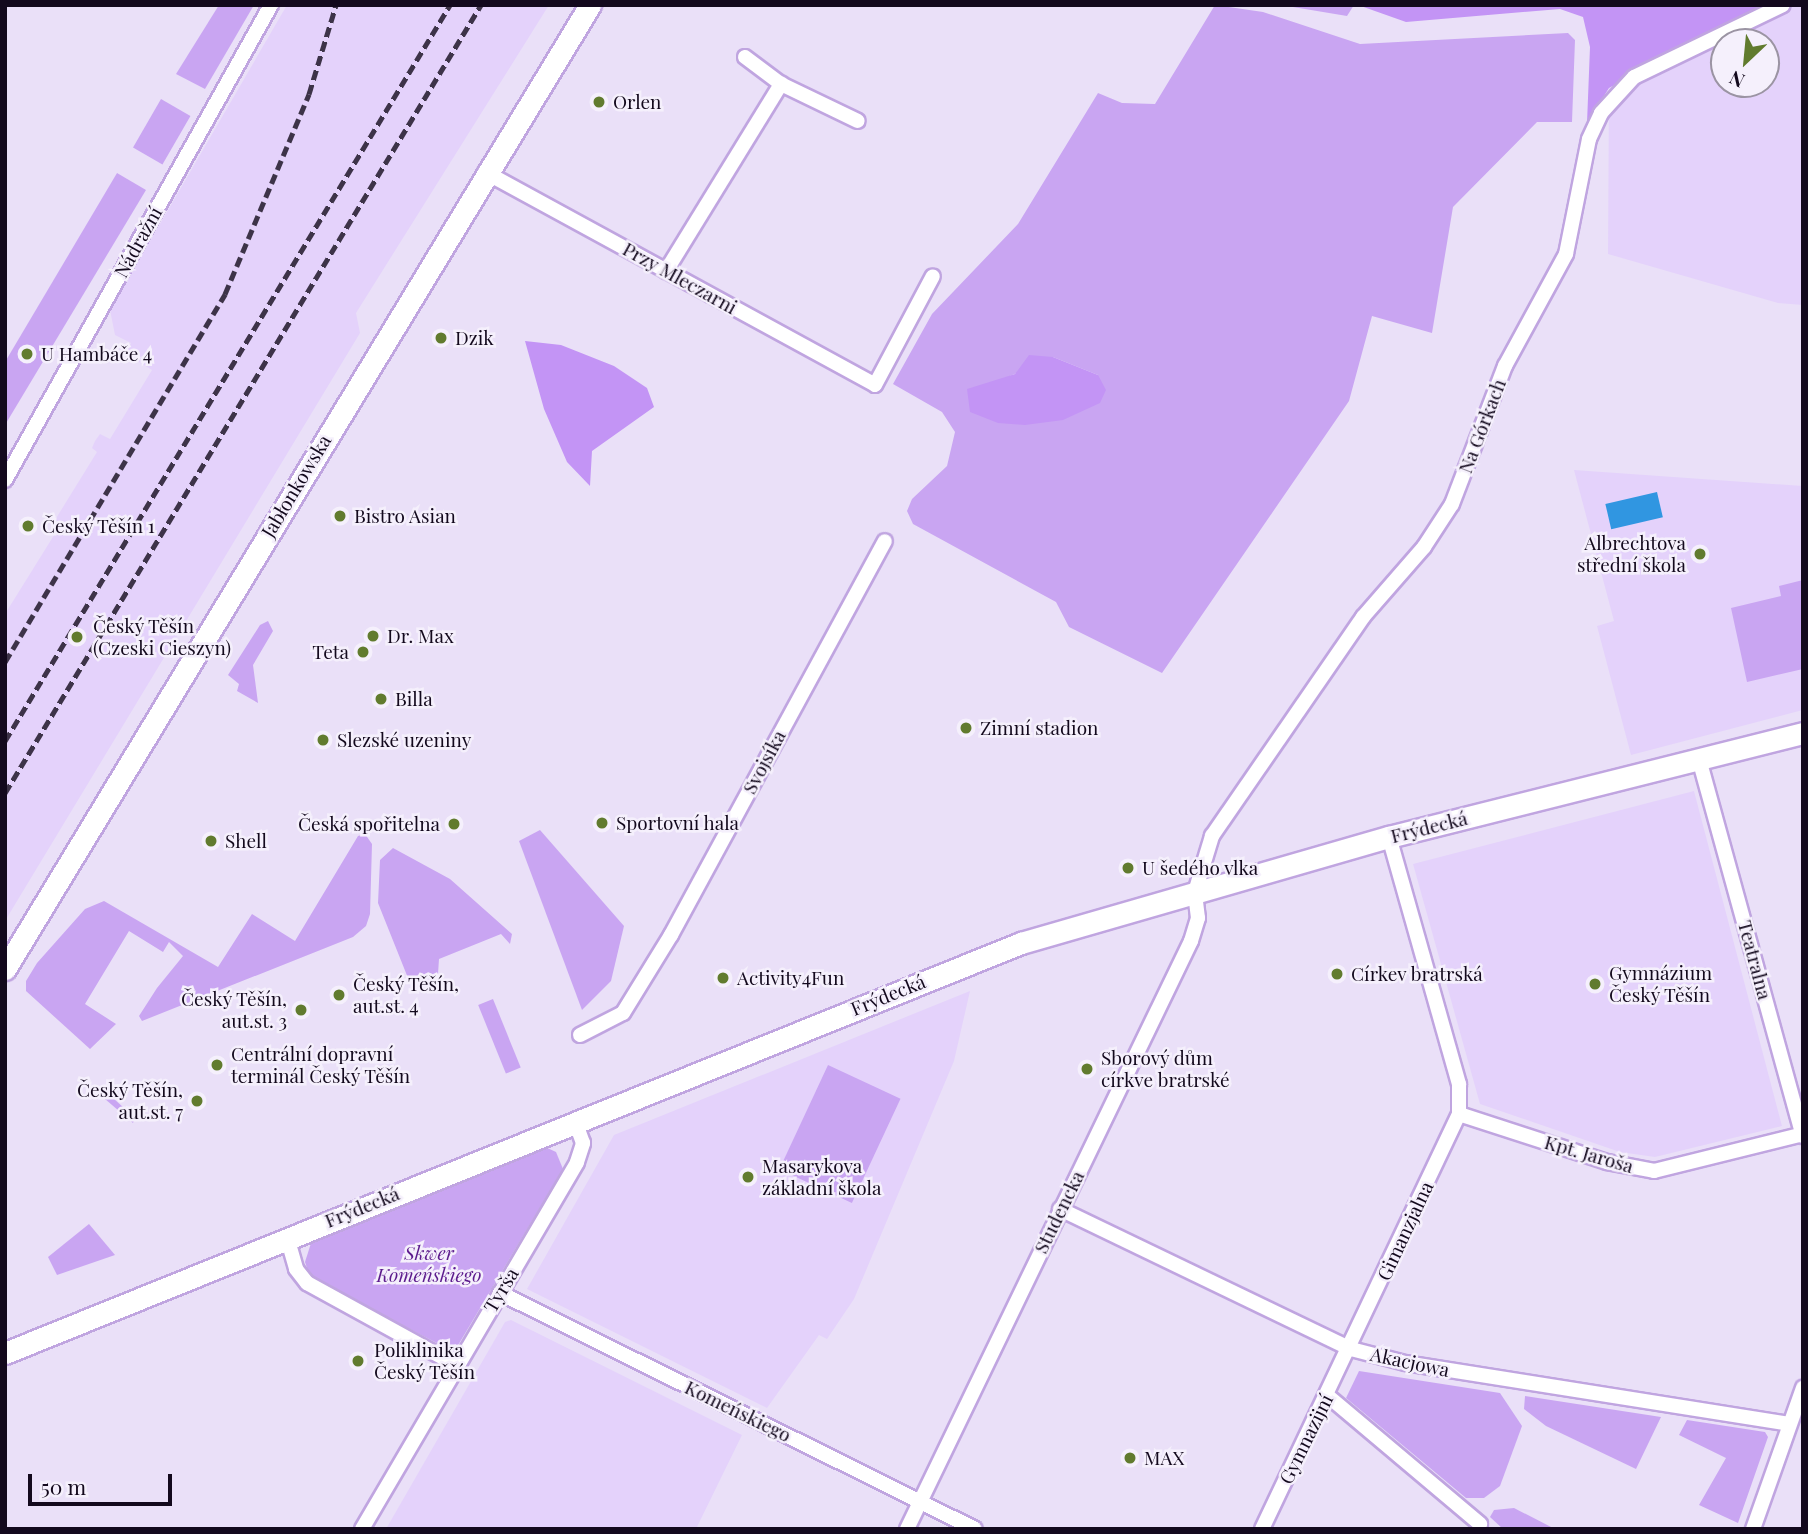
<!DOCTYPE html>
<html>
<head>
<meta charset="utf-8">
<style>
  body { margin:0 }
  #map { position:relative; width:1808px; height:1534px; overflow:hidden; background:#eae0f8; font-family:"Playfair Display",serif }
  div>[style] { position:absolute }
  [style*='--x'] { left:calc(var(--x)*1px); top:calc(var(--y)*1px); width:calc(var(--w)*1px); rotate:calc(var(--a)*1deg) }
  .built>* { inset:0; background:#e4d2fb }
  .green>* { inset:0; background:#c9a5f2; transform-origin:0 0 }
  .forest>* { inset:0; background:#c394f5 }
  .water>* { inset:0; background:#3096e1; transform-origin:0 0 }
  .roads { filter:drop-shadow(2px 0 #c0a5e0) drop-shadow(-2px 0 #c0a5e0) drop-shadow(0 2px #c0a5e0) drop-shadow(0 -2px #c0a5e0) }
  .minor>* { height:14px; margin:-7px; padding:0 7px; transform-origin:7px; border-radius:7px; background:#fff }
  .secondary>* { height:21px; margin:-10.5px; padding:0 10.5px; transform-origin:10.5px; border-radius:10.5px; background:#fff }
  .rail>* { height:5px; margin-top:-2.5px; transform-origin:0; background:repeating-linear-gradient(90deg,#3d3348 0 10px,transparent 0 15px) }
  .dots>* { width:19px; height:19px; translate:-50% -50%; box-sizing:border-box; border:4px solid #f5f0fc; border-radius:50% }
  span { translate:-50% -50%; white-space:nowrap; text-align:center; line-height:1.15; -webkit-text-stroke:5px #f5f0fc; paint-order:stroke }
  .poi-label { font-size:19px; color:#13091d }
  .left { translate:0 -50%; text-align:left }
  .right { translate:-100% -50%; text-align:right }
  .street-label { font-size:19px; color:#13091d }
  .park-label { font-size:19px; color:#5c1b8d; font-style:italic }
  .frame { position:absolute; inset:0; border:7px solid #13091d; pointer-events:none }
  .north { position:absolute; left:1710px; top:28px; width:70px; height:70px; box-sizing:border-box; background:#f5f0fc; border:2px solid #9b94a3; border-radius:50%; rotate:206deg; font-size:19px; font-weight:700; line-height:28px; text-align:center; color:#13091d }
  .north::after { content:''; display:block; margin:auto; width:24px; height:32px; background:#617b2e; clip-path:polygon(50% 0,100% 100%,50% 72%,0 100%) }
  .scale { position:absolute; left:28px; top:1474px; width:144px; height:32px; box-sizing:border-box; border:4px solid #13091d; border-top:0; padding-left:9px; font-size:21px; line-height:24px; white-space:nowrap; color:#13091d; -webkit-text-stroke:5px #f5f0fc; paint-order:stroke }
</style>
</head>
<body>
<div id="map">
  <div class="built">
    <div style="clip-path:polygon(287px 5px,549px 5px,356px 313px,360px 333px,5px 921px,5px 614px,61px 524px,55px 520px,97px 452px,92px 448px,95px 441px,100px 434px,110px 439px,152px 370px,126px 354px,131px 343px,115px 335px,110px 310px)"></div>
    <div style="clip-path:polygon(evenodd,1762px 5px,1803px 5px,1803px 305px,1778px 303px,1608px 254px,1609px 88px,1762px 5px,1724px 42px,1766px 42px,1766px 84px,1724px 84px,1724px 42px)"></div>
    <div style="clip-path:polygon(1574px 470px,1803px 486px,1803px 710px,1631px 755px,1597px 626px,1614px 621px)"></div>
    <div style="clip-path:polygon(1694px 791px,1782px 1126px,1655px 1157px,1620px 1152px,1480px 1104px,1413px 864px)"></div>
    <div style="clip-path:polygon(970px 991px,954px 1061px,854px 1299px,827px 1339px,819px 1335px,767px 1408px,527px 1289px,614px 1135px)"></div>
    <div style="clip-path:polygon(511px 1320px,742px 1435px,696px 1529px,386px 1529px,505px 1322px)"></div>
  </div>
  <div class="green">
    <div style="clip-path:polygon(219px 5px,254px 5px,205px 89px,176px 74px)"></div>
    <div style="clip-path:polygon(evenodd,1215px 5px,1263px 12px,1360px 44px,1568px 33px,1575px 40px,1572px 122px,1537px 122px,1453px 207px,1432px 333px,1372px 316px,1349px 401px,1162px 673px,1069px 627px,1056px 602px,913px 524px,907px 511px,912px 499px,947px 466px,955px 432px,942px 412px,893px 384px,932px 314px,1018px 224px,1098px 93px,1122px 103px,1155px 104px,1215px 5px,1053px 357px,1098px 375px,967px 390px,987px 386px,1053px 357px)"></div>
    <div style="clip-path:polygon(1281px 5px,1354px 5px,1347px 16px)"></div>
    <div style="left:161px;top:99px;width:34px;height:56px;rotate:30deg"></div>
    <div style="clip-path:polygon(117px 173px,146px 190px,5px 425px,5px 362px)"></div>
    <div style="clip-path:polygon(1803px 580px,1803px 669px,1747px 682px,1731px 608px,1781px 596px,1779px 586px)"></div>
    <div style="clip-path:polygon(268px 621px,273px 631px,253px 665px,258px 703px,237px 691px,239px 684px,228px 675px,260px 625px)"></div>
    <div style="clip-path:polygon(540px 830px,624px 926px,611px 981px,582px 1010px,519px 841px)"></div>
    <div style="clip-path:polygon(365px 834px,372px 844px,370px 914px,366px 926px,353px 937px,142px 1021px,139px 1016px,157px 988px,183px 956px,169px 942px,163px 952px,129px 931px,85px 1004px,116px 1024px,90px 1049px,26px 991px,26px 981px,37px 963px,85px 909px,104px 901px,218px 967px,252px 914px,295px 941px,358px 836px)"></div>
    <div style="clip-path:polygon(393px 848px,450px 879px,512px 934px,510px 944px,501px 934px,439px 959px,438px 974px,417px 982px,408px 978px,378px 903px,380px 860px)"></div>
    <div style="left:493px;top:999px;width:74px;height:16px;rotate:68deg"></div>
    <div style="left:828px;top:1065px;width:80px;height:115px;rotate:25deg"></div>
    <div style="clip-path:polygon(102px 1088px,135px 1118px,133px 1123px,98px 1093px)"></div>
    <div style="clip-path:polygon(541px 1145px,556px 1152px,563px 1169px,454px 1352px,310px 1277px,305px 1262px,312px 1240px)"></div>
    <div style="clip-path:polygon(89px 1224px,115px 1255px,57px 1275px,48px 1257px)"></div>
    <div style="clip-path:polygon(1359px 1371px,1500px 1393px,1522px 1426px,1500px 1486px,1484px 1498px,1466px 1498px,1346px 1398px)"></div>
    <div style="clip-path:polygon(1525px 1396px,1661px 1417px,1636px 1469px,1546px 1426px,1524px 1409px)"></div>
    <div style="clip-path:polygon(1687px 1420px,1765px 1432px,1768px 1437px,1738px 1523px,1699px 1505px,1726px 1458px,1679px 1435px)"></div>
    <div style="clip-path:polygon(1514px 1508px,1555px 1529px,1503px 1529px,1490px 1517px,1494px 1510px)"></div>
  </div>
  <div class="forest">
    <div style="clip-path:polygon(1358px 5px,1762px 5px,1609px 88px,1587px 123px,1590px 47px,1583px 17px,1560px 9px,1406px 22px)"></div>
    <div style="clip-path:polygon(525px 341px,561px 345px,614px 366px,647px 388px,654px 407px,592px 451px,590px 486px,567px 462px,544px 409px)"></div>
    <div style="clip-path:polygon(1029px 355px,1053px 357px,1098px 375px,1106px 390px,1100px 403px,1063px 420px,1025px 425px,998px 423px,970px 412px,967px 389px,1015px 374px)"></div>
  </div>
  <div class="water">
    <div style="left:1657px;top:492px;width:26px;height:53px;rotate:77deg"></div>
  </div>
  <div class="roads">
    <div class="minor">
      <div style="--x:745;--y:57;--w:45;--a:36.9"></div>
      <div style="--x:781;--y:84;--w:85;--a:25.7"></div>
      <div style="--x:485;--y:172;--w:444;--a:28.6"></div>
      <div style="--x:875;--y:385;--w:123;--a:-62"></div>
      <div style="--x:666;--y:271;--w:220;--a:-58.4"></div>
      <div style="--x:5;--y:480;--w:544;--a:-60.75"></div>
      <div style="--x:1699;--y:759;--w:391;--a:74.6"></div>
      <div style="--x:580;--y:1035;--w:48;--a:-27.1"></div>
      <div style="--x:623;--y:1013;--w:92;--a:-58.4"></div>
      <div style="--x:671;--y:935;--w:448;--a:-61.5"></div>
      <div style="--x:1459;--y:1114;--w:156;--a:18"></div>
      <div style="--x:1607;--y:1162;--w:48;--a:10.8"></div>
      <div style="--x:1654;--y:1171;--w:154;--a:-13.9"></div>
      <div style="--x:1060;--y:1209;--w:323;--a:25.7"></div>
      <div style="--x:1351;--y:1349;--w:56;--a:14.5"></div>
      <div style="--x:1405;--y:1363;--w:389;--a:9"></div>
      <div style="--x:287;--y:1237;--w:33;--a:74"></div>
      <div style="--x:296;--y:1269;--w:18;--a:52"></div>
      <div style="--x:307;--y:1283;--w:170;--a:28.8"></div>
      <div style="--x:500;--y:1293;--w:530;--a:26.42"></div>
      <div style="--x:1328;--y:1396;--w:199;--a:40.1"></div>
      <div style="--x:362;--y:1529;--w:425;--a:-59.6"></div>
      <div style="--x:577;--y:1162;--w:20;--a:-72"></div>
      <div style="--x:583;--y:1143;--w:23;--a:-110"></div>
      <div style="--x:907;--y:1529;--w:653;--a:-64.22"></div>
      <div style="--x:1191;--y:941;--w:24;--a:-73"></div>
      <div style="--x:1198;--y:918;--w:26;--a:-97"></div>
      <div style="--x:1195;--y:892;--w:59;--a:-73.1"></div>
      <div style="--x:1212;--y:836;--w:266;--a:-55.4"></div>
      <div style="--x:1363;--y:617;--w:93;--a:-48.9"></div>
      <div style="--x:1424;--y:547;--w:51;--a:-56.9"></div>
      <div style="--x:1452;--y:504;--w:148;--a:-69"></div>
      <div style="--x:1505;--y:366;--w:128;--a:-61.4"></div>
      <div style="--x:1566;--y:254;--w:117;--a:-78.7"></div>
      <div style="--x:1589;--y:139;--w:29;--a:-65"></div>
      <div style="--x:1601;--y:113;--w:49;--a:-47.5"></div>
      <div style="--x:1634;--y:77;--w:165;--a:-25.8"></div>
      <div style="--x:1262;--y:1529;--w:459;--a:-64.6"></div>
      <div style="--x:1459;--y:1114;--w:30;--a:-90"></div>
      <div style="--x:1459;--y:1084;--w:257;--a:-105.8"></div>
      <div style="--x:1753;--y:1529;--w:150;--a:-70.5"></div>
    </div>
    <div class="secondary">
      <div style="--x:5;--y:969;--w:1128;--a:-58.75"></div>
      <div style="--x:5;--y:1353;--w:1096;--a:-21.98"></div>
      <div style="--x:1021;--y:943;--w:383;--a:-16.1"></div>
      <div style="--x:1389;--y:837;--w:427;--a:-14.1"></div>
    </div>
  </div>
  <div class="rail">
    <div style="--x:5;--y:662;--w:429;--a:-59.1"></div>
    <div style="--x:225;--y:294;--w:217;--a:-67.2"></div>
    <div style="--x:309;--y:94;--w:93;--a:-73.1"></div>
    <div style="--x:5;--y:741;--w:860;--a:-58.84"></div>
    <div style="--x:5;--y:793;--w:921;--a:-58.87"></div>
  </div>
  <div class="dots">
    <div style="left:599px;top:102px;background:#617b2e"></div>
    <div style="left:441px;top:338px;background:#617b2e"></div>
    <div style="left:27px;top:354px;background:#617b2e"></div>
    <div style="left:340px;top:516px;background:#617b2e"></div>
    <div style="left:28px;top:526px;background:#617b2e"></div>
    <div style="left:1700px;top:554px;background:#617b2e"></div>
    <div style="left:373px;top:636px;background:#617b2e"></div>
    <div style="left:77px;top:637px;background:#617b2e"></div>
    <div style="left:363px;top:652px;background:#617b2e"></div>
    <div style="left:381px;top:699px;background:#617b2e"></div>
    <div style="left:966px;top:728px;background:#617b2e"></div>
    <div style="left:323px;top:740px;background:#617b2e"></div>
    <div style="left:602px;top:823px;background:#617b2e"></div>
    <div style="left:454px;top:824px;background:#617b2e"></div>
    <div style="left:211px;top:841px;background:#617b2e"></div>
    <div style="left:1128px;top:868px;background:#617b2e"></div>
    <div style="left:1337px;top:974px;background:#617b2e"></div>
    <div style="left:723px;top:978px;background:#617b2e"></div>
    <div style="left:1595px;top:984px;background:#617b2e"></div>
    <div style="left:339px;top:995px;background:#617b2e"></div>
    <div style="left:301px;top:1010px;background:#617b2e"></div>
    <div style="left:217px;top:1065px;background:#617b2e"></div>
    <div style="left:1087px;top:1069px;background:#617b2e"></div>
    <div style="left:197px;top:1101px;background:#617b2e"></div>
    <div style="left:748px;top:1177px;background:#617b2e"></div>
    <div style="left:358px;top:1361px;background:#617b2e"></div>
    <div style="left:1130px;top:1458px;background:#617b2e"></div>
  </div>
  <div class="poi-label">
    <span class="left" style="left:613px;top:102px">Orlen</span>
    <span class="left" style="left:455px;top:338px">Dzik</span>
    <span class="left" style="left:41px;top:354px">U Hambáče 4</span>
    <span class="left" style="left:354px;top:516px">Bistro Asian</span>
    <span class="left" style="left:42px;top:526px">Český Těšín 1</span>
    <span class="right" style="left:1686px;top:554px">Albrechtova<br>střední škola</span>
    <span class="left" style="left:93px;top:637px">Český Těšín<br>(Czeski Cieszyn)</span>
    <span class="left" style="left:387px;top:636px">Dr. Max</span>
    <span class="right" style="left:349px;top:652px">Teta</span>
    <span class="left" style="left:395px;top:699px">Billa</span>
    <span class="left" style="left:980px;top:728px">Zimní stadion</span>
    <span class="left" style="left:337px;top:740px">Slezské uzeniny</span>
    <span class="left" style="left:616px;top:823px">Sportovní hala</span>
    <span class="right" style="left:440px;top:824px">Česká spořitelna</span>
    <span class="left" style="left:225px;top:841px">Shell</span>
    <span class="left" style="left:1142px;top:868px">U šedého vlka</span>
    <span class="left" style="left:1609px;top:984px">Gymnázium<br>Český Těšín</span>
    <span class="left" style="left:1351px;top:974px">Církev bratrská</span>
    <span class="left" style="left:737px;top:978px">Activity4Fun</span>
    <span class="left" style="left:353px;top:995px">Český Těšín,<br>aut.st. 4</span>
    <span class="right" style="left:287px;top:1010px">Český Těšín,<br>aut.st. 3</span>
    <span class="left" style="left:231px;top:1065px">Centrální dopravní<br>terminál Český Těšín</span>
    <span class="left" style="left:1101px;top:1069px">Sborový dům<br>církve bratrské</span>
    <span class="right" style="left:183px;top:1101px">Český Těšín,<br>aut.st. 7</span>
    <span class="left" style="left:762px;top:1177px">Masarykova<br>základní škola</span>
    <span class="left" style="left:374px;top:1361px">Poliklinika<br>Český Těšín</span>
    <span class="left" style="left:1144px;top:1458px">MAX</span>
  </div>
  <div class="street-label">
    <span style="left:138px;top:242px;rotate:-61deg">Nádražní</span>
    <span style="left:680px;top:278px;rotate:29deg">Przy Mleczarni</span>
    <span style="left:1482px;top:426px;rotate:-69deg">Na Górkach</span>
    <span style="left:296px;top:486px;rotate:-59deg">Jabłonkowska</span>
    <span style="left:764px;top:762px;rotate:-62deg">Svojsíka</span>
    <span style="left:1429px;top:827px;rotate:-14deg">Frýdecká</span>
    <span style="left:1755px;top:960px;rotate:75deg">Teatralna</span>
    <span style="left:888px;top:995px;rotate:-22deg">Frýdecká</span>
    <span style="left:1589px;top:1154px;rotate:16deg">Kpt. Jaroša</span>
    <span style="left:362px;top:1207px;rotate:-22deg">Frýdecká</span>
    <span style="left:1059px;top:1212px;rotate:-64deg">Studencka</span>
    <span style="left:1405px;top:1231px;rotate:-65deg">Gimanzjalna</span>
    <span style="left:501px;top:1290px;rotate:-59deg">Tyrša</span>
    <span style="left:1410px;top:1362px;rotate:12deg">Akacjowa</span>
    <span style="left:738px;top:1411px;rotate:26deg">Komeńskiego</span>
    <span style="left:1306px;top:1439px;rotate:-64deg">Gymnazijní</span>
  </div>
  <div class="park-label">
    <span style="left:429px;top:1264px">Skwer<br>Komeńskiego</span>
  </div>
  <div class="frame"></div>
  <div class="north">N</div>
  <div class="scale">50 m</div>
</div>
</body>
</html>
